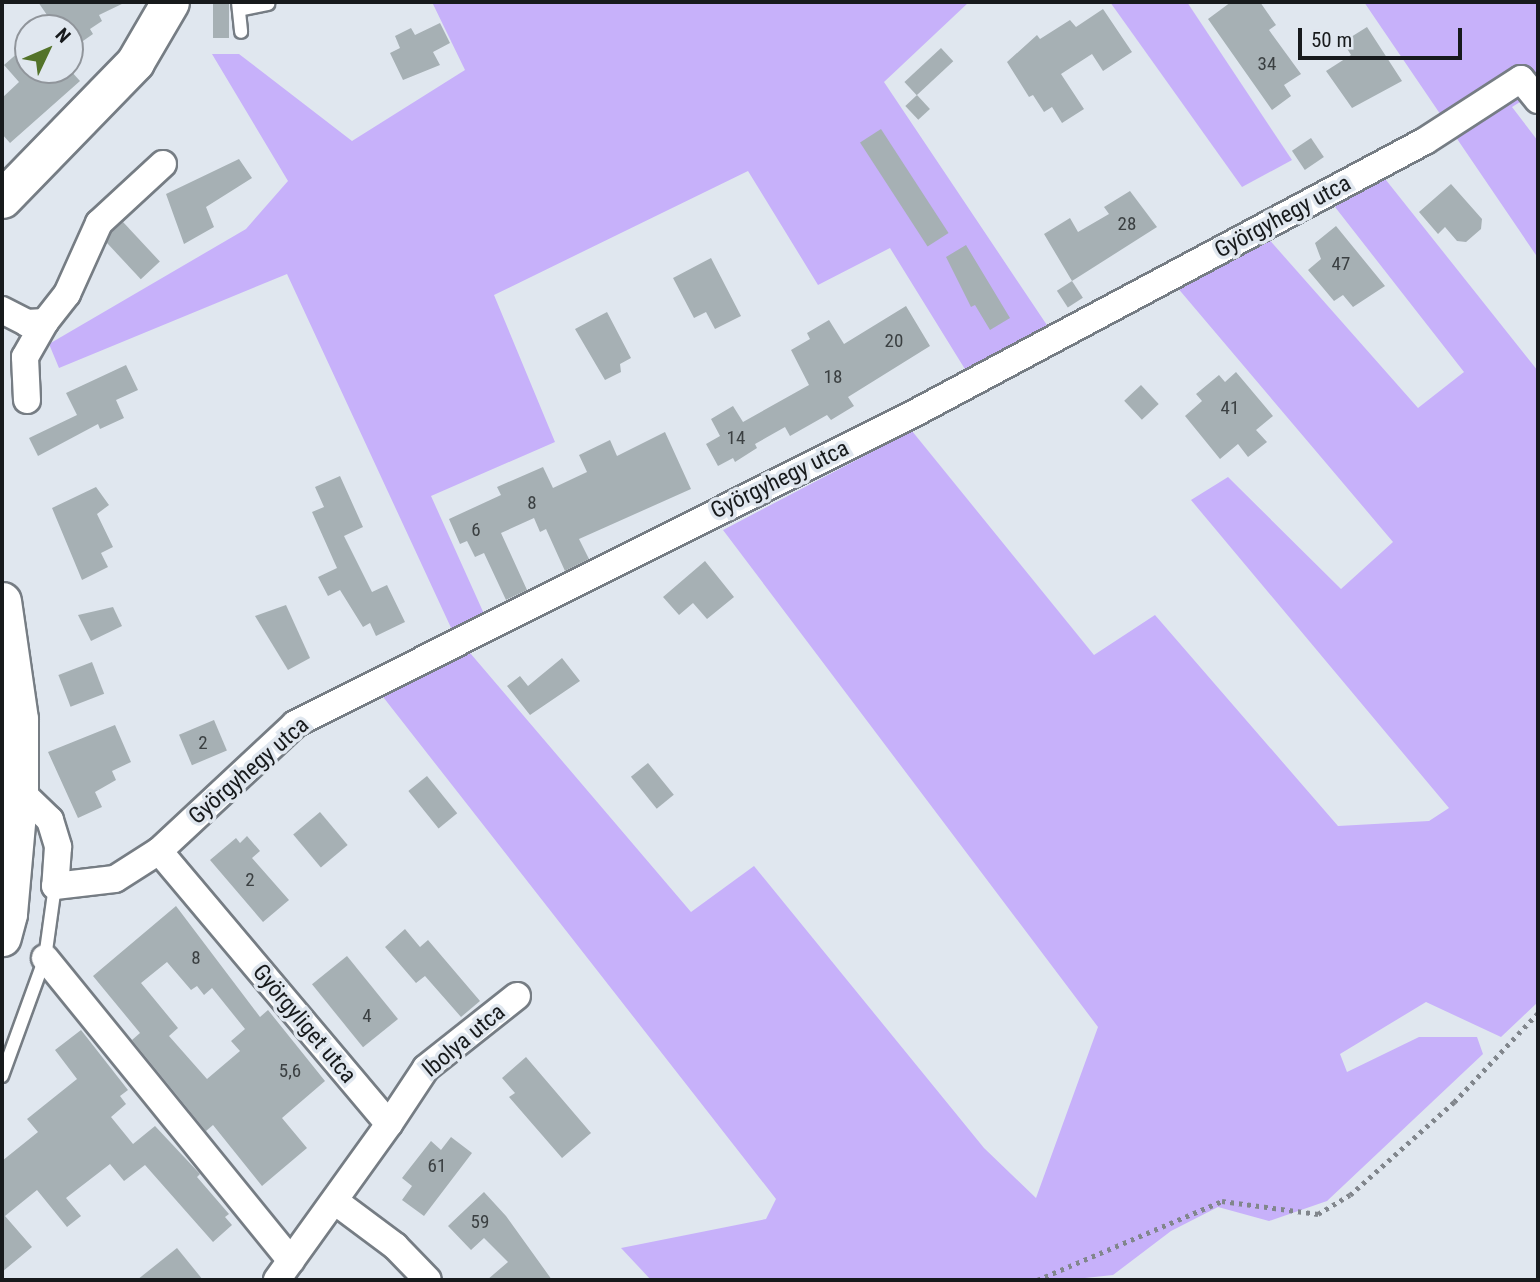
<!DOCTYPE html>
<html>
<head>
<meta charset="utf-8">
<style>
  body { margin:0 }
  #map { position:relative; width:1540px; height:1282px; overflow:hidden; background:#e0e7ef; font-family:"Roboto Condensed",sans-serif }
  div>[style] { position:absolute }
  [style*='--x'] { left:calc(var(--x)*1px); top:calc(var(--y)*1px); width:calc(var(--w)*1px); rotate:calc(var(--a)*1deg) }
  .green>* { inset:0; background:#c7b1fa }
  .building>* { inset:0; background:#a6b0b4; transform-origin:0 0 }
  .path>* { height:4.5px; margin-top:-2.25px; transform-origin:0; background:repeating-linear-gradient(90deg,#81868c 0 3.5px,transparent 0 8.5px) }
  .roads { filter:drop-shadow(2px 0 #767d84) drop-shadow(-2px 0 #767d84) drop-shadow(0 2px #767d84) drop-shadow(0 -2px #767d84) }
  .lane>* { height:12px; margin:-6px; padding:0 6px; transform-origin:6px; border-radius:6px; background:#fff }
  .street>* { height:26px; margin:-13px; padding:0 13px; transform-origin:13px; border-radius:13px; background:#fff }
  .secondary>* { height:37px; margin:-18.5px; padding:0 18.5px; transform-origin:18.5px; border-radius:18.5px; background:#fff }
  span { translate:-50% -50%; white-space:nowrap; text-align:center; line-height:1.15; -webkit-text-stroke:7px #e0e7ef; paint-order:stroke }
  .number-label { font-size:19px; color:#3b4042 }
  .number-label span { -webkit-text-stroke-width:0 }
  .street-label { font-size:23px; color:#171a1c }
  .frame { position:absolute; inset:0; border:4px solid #171a1c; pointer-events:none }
  .north { position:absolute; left:14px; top:14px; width:70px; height:70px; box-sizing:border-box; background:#e0e7ef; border:2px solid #90959b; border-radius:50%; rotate:46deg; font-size:19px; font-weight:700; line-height:28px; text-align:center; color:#171a1c }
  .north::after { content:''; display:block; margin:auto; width:24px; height:32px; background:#537329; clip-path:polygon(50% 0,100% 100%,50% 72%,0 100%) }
  .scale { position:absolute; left:1298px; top:28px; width:164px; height:32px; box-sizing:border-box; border:4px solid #171a1c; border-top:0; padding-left:9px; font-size:21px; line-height:24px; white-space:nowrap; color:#171a1c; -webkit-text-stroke:5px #e0e7ef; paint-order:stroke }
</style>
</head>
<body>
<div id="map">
  <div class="green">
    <div style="clip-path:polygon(432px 2px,969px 2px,884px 82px,1063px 349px,981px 395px,890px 248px,818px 285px,748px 171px,494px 295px,555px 442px,431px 496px,485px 616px,453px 633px,691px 912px,754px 866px,984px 1148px,1036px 1198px,1098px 1027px,723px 530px,912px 431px,1094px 655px,1155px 615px,1338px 826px,1429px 821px,1449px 808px,1191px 500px,1228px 477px,1341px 589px,1393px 542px,1176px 286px,1266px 236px,1418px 408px,1464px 372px,1335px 207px,1378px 170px,1538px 371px,1538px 1002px,1501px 1037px,1426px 1002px,1340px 1054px,1347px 1072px,1419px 1037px,1477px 1037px,1483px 1054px,1327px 1201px,1269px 1221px,1218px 1207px,1171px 1231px,1113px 1275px,1066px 1280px,651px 1280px,621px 1248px,766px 1219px,776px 1199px,380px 693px,453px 632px,287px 274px,59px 368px,49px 344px,246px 229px,288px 181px,212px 54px,239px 54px,352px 141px,465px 70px)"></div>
    <div style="clip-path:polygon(1110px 2px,1187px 2px,1292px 160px,1242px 187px)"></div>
    <div style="clip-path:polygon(1364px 2px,1538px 2px,1538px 99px,1533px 94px,1512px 107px,1538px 141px,1538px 258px)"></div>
  </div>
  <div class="building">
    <div style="clip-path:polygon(38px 2px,126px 2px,99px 15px,102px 21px,90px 29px,93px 34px,70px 50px,70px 28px,56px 28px)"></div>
    <div style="left:213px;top:2px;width:16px;height:36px"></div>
    <div style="clip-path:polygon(1231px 2px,1260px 2px,1276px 25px,1269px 30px,1301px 74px,1284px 85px,1291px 96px,1272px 110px,1208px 19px)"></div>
    <div style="clip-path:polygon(1103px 9px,1132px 52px,1103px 71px,1092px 54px,1061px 74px,1084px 109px,1062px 123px,1052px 107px,1044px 112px,1033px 95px,1029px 97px,1007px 62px,1037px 35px,1040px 39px,1070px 20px,1076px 27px)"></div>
    <div style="clip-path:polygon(440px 23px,450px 43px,433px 52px,440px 65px,403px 80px,390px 53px,400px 48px,395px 36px,411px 28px,415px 35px)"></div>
    <div style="clip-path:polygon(1367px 27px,1402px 81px,1352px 108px,1326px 71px,1351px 55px,1343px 42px)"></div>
    <div style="clip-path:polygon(28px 44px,28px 70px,70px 70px,80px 81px,10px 143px,2px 134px,2px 98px,19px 82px,4px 65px)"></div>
    <div style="left:941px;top:48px;width:18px;height:50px;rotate:47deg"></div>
    <div style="left:917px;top:95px;width:19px;height:16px;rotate:47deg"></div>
    <div style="left:881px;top:129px;width:124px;height:25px;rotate:57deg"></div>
    <div style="left:1311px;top:138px;width:23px;height:23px;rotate:56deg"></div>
    <div style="clip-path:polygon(239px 159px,252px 178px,206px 207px,214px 227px,184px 244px,166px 194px)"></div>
    <div style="clip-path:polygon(1451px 184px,1482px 219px,1481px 229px,1466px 242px,1457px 241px,1445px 227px,1438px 234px,1419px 212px)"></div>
    <div style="clip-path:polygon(1130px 191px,1157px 227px,1072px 281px,1044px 234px,1070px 218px,1078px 232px,1109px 214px,1104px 207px)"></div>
    <div style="left:123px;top:222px;width:54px;height:26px;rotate:47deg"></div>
    <div style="clip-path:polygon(1336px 226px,1385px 286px,1353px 307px,1343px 295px,1334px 301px,1308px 270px,1321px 259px,1315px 243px)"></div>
    <div style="clip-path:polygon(966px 245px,1010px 318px,990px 330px,975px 305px,971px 307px,946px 257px)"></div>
    <div style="clip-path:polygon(711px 258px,741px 316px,715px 329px,706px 312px,694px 318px,673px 278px)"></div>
    <div style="left:1072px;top:281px;width:20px;height:18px;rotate:57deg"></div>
    <div style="clip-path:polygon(906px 306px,930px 346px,848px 397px,854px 406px,831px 420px,827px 415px,790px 436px,785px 427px,755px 444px,757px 448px,735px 462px,733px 458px,718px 466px,706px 444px,720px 436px,711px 419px,733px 406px,743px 422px,809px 385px,791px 350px,810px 339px,807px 333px,829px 320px,844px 344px)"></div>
    <div style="clip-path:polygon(607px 312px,631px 358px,620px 364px,621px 372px,605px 380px,575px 329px)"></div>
    <div style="clip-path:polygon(126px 365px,138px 390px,116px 400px,124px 418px,100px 429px,98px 424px,38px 456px,29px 438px,77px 415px,66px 393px)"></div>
    <div style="clip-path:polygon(1236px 372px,1273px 416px,1256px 430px,1267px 442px,1248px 457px,1238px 444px,1220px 459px,1185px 416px,1202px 401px,1196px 394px,1219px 375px,1225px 382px)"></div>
    <div style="left:1141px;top:385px;width:26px;height:23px;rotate:47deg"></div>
    <div style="clip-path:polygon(665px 432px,691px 489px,579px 539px,589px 559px,565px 571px,546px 529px,540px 532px,534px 518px,501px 533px,527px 590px,506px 600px,484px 553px,475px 557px,467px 541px,460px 544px,449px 519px,501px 495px,497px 487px,543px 467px,553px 488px,587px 472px,579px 455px,610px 440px,617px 456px)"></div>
    <div style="clip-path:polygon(340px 476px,363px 527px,344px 536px,372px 592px,387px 585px,405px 622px,376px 636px,370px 623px,363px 627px,340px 590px,328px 596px,318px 577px,337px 568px,312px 512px,324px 507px,315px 487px)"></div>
    <div style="clip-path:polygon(96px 487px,109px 505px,97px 514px,113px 547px,101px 553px,108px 567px,82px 580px,52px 508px)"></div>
    <div style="clip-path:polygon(705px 561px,734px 597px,707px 619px,693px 603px,679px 615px,663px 597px)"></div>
    <div style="clip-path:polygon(286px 605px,310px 658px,288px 670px,255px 616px)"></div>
    <div style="clip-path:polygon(113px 607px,122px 626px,91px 641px,78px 615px)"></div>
    <div style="clip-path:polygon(562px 658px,580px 681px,530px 715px,507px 686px,520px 676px,528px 686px)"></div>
    <div style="left:92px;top:662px;width:34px;height:36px;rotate:69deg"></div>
    <div style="left:214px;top:720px;width:33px;height:38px;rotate:67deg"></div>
    <div style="clip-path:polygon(115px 725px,131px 762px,112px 771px,116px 780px,95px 792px,102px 807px,78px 818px,48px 752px)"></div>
    <div style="left:648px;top:763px;width:41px;height:22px;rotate:51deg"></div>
    <div style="left:427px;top:776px;width:48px;height:24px;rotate:51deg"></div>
    <div style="left:320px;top:812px;width:43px;height:35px;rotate:50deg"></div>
    <div style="clip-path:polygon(247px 836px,260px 851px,252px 858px,289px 900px,263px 922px,210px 860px,236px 838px,240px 843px)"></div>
    <div style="clip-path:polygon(evenodd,176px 906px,260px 1017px,268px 1010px,325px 1081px,282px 1118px,307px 1148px,262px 1186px,213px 1125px,206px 1131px,132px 1040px,140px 1033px,93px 976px,176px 906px,167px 962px,191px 990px,197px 986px,204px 995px,212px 988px,245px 1029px,231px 1041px,240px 1051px,207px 1079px,169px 1036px,178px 1028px,141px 983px,167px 962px)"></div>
    <div style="clip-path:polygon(405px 929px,420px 947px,428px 940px,480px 1001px,461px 1017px,425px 976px,416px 983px,385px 947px)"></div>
    <div style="left:347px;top:956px;width:81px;height:45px;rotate:51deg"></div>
    <div style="clip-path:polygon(81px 1030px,128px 1090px,120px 1096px,126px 1104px,111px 1117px,133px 1144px,155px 1126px,200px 1174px,197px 1177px,229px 1214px,225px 1217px,232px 1225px,213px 1242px,145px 1165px,124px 1181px,110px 1164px,66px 1198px,81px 1216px,67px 1227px,37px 1190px,5px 1216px,32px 1247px,2px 1272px,2px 1161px,38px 1132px,27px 1119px,77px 1079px,55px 1050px)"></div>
    <div style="clip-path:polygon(526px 1057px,591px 1133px,562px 1158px,509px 1097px,515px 1093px,502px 1078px)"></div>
    <div style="clip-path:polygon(451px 1137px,472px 1153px,424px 1216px,402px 1200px,412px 1186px,402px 1178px,431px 1141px,441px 1150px)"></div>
    <div style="clip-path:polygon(484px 1192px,506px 1216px,552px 1280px,487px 1280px,508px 1262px,484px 1238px,471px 1250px,448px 1226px)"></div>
    <div style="clip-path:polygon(177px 1248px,203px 1280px,137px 1280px)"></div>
  </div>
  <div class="path">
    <div style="--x:1037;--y:1280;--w:201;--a:-23.1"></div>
    <div style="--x:1222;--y:1201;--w:97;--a:7.7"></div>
    <div style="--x:1318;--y:1214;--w:37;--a:-31"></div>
    <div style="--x:1350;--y:1195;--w:140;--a:-41.8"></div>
    <div style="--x:1454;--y:1102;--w:122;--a:-46.7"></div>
  </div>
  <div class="roads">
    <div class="lane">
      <div style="--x:238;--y:2;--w:30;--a:84"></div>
      <div style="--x:239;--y:10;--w:30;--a:-12"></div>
      <div style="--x:2;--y:1076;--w:126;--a:-70"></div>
      <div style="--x:45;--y:958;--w:73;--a:-82.1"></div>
    </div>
    <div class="street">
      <div style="--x:2;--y:310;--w:28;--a:27"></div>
      <div style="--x:27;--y:323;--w:18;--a:-3"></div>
      <div style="--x:45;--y:322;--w:36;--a:-52"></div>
      <div style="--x:67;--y:294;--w:78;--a:-65.7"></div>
      <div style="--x:99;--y:223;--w:87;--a:-42.7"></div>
      <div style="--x:27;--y:400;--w:43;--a:-92.7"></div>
      <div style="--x:25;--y:357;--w:40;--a:-60.3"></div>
      <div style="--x:19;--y:790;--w:43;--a:44.1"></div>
      <div style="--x:50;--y:820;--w:28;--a:73"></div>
      <div style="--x:58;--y:847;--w:39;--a:94"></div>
      <div style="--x:55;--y:886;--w:60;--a:-6.7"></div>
      <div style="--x:115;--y:879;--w:52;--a:-32.5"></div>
      <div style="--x:159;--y:851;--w:186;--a:-43"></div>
      <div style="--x:295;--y:724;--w:691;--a:-26.64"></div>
      <div style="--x:913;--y:414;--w:580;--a:-28.07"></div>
      <div style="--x:1425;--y:141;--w:114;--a:-32.9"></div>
      <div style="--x:1521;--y:79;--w:27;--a:51"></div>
      <div style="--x:159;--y:851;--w:357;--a:49.9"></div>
      <div style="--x:389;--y:1124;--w:192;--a:125.7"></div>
      <div style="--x:45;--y:958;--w:390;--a:50.9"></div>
      <div style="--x:389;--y:1124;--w:67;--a:-56.5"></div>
      <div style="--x:426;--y:1068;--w:116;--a:-38.4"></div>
      <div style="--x:336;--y:1202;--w:74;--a:36.7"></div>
      <div style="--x:395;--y:1246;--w:47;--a:45.9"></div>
    </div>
    <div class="secondary">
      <div style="--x:2;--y:199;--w:191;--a:-45.8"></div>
      <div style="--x:135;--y:62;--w:69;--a:-59.7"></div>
      <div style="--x:2;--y:601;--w:119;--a:81.8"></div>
      <div style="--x:19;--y:719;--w:71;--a:90"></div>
      <div style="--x:19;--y:790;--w:124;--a:95.1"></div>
      <div style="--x:8;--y:914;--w:24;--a:105"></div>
    </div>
  </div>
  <div class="number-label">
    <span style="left:1267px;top:64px">34</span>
    <span style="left:1127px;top:224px">28</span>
    <span style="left:1341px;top:264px">47</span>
    <span style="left:894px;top:341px">20</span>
    <span style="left:833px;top:377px">18</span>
    <span style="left:1230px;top:408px">41</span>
    <span style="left:736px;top:438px">14</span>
    <span style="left:532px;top:503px">8</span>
    <span style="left:476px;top:530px">6</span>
    <span style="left:203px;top:743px">2</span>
    <span style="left:250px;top:880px">2</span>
    <span style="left:196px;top:958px">8</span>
    <span style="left:367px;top:1016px">4</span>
    <span style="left:290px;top:1071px">5,6</span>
    <span style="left:437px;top:1166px">61</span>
    <span style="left:480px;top:1222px">59</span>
  </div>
  <div class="street-label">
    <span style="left:1283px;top:217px;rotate:-28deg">Györgyhegy utca</span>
    <span style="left:780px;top:480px;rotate:-26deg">Györgyhegy utca</span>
    <span style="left:249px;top:771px;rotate:-41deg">Györgyhegy utca</span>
    <span style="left:304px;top:1024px;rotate:50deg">Györgyliget utca</span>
    <span style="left:464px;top:1041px;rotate:-40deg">Ibolya utca</span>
  </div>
  <div class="frame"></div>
  <div class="north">N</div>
  <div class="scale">50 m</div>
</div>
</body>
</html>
